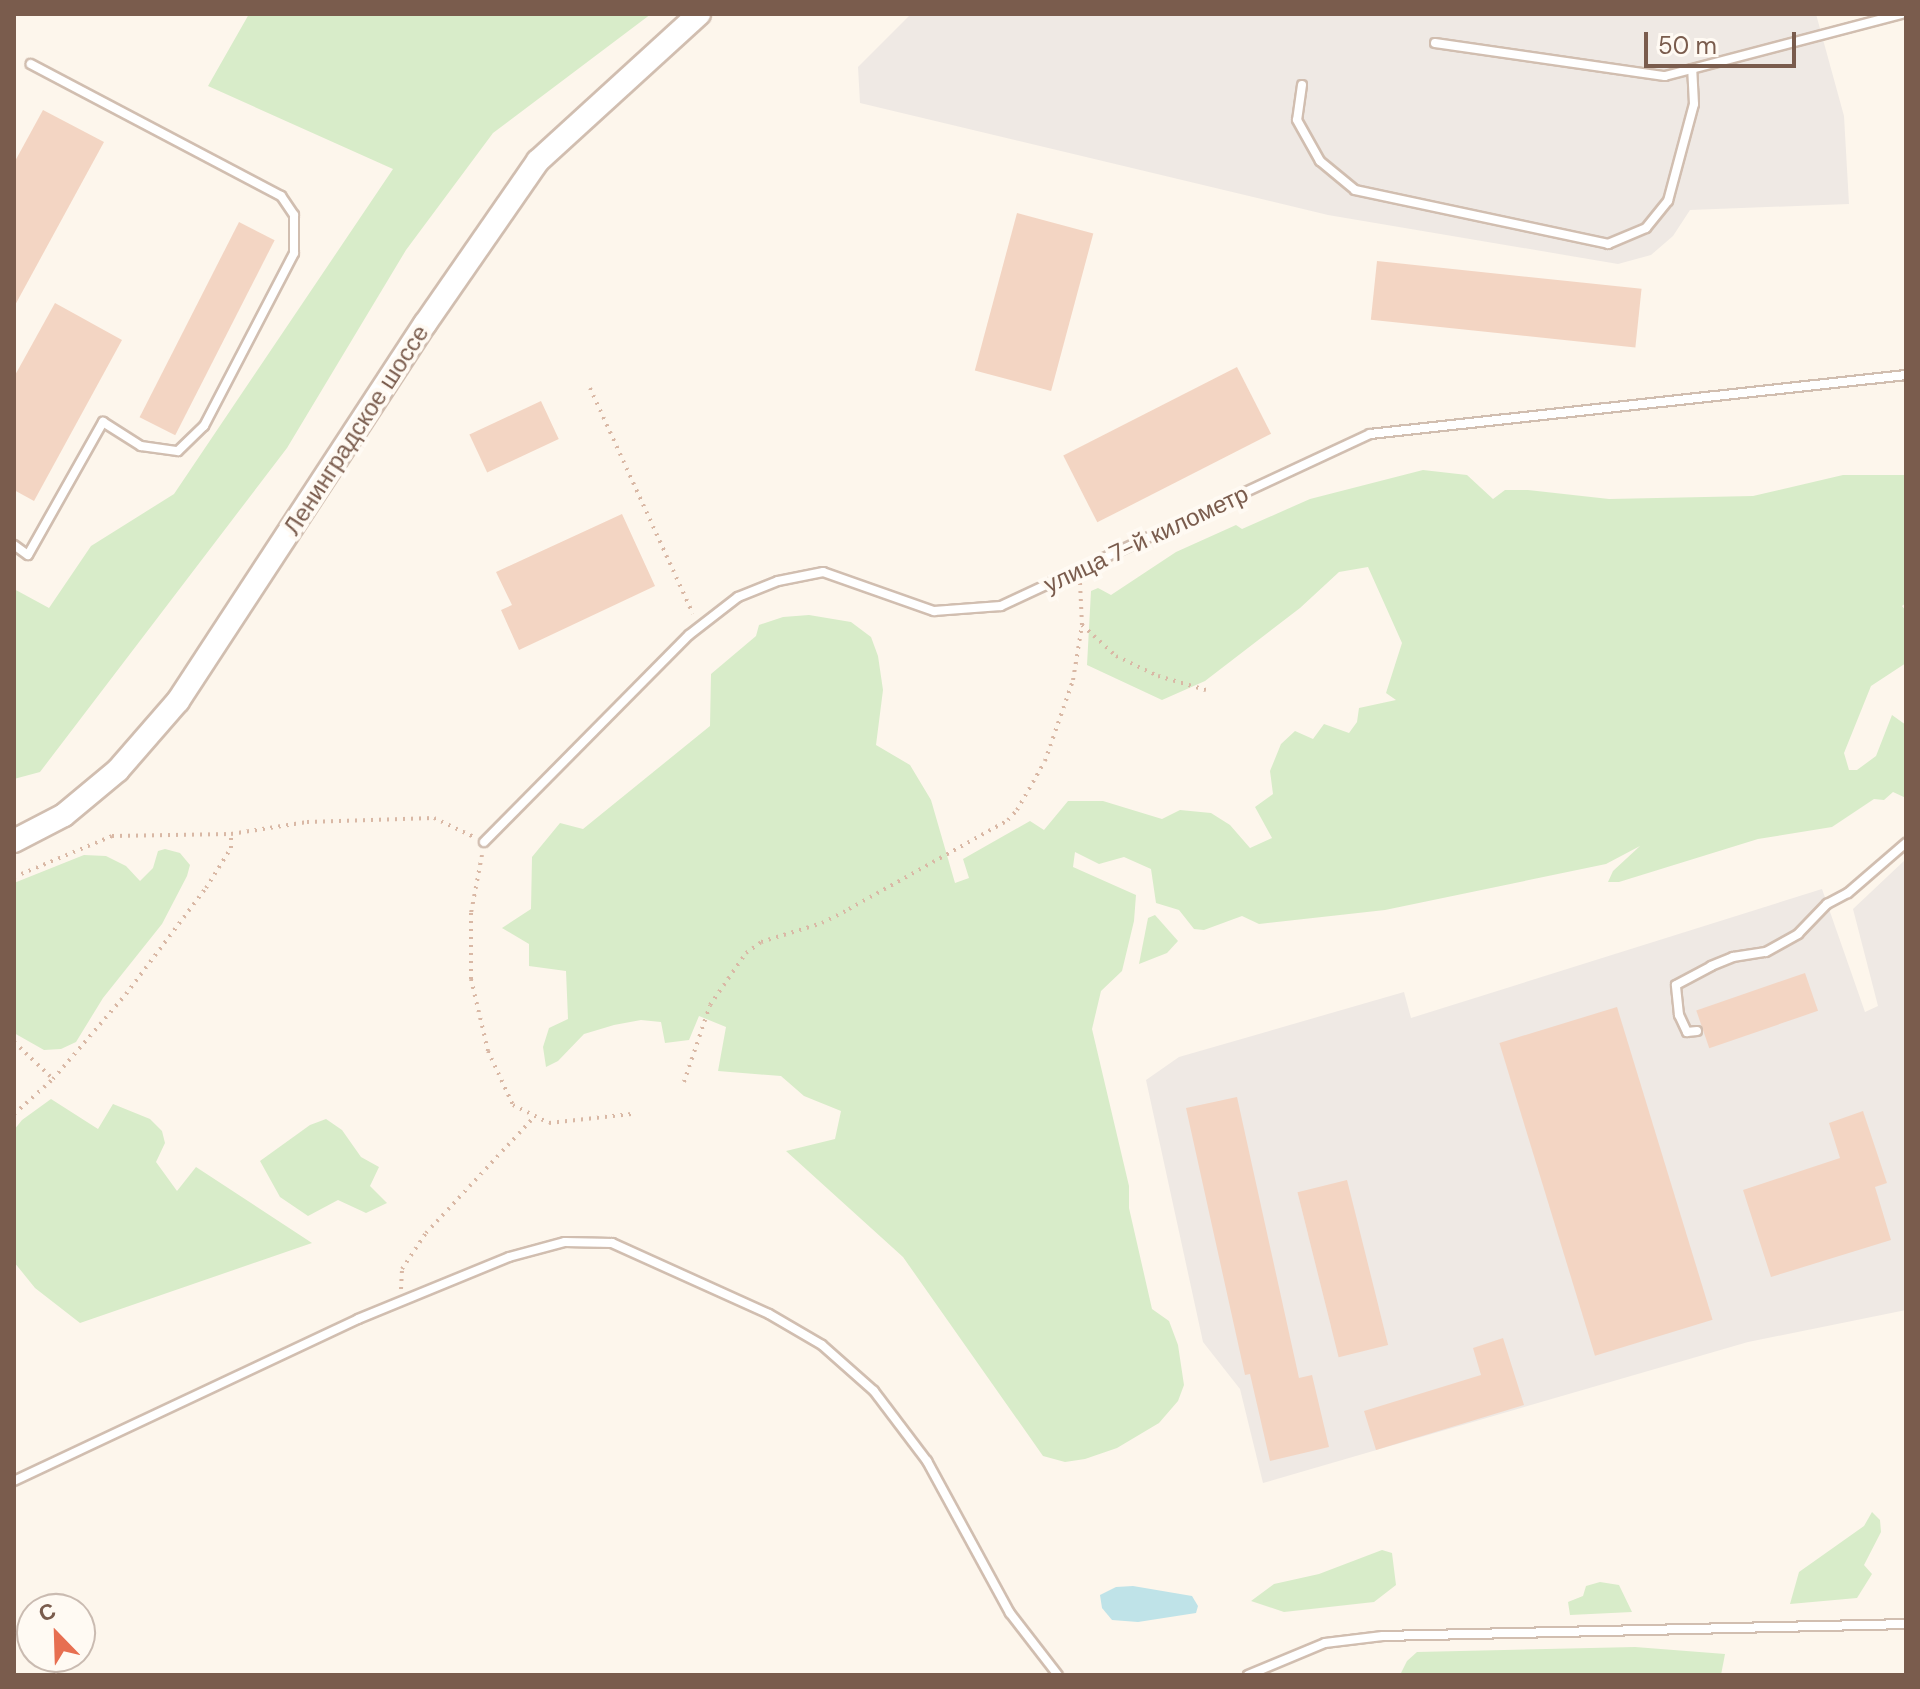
<!DOCTYPE html>
<html>
<head>
<meta charset="utf-8">
<style>
  body { margin:0 }
  #map { position:relative; width:1920px; height:1689px; overflow:hidden; background:#fdf6ec; font-family:"DM Sans",sans-serif }
  div>[style] { position:absolute }
  [style*='--x'] { left:calc(var(--x)*1px); top:calc(var(--y)*1px); width:calc(var(--w)*1px); rotate:calc(var(--a)*1deg) }
  .industrial>* { inset:0; background:#efe9e4 }
  .green>* { inset:0; background:#d8ecc9 }
  .water>* { inset:0; background:#bfe3e8 }
  .building>* { inset:0; background:#f3d5c3; transform-origin:0 0 }
  .path>* { height:4px; margin-top:-2px; transform-origin:0; background:repeating-linear-gradient(90deg,#d9b8a5 0 2px,transparent 0 8px) }
  .roads { filter:drop-shadow(2px 0 #d1beb0) drop-shadow(-2px 0 #d1beb0) drop-shadow(0 2px #d1beb0) drop-shadow(0 -2px #d1beb0) }
  .lane>* { height:8px; margin:-4px; padding:0 4px; transform-origin:4px; border-radius:4px; background:#fff }
  .secondary>* { height:22px; margin:-11px; padding:0 11px; transform-origin:11px; border-radius:11px; background:#fff }
  span { translate:-50% -50%; white-space:nowrap; text-align:center; line-height:1.15; -webkit-text-stroke:8px #fffaf3; paint-order:stroke }
  .street-label { font-size:24px; color:#7a5c4d }
  .frame { position:absolute; inset:0; border:16px solid #7a5c4d; pointer-events:none }
  .north { position:absolute; left:16px; top:1593px; width:80px; height:80px; box-sizing:border-box; background:#fffaf3; border:2px solid #cabbb1; border-radius:50%; rotate:337deg; font-size:22px; font-weight:700; line-height:32px; text-align:center; color:#7a5c4d }
  .north::after { content:''; display:block; margin:auto; width:28px; height:36px; background:#e76f51; clip-path:polygon(50% 0,100% 100%,50% 72%,0 100%) }
  .scale { position:absolute; left:1644px; top:32px; width:152px; height:36px; box-sizing:border-box; border:4px solid #7a5c4d; border-top:0; padding-left:10px; font-size:24px; line-height:28px; white-space:nowrap; color:#7a5c4d; -webkit-text-stroke:6px #fffaf3; paint-order:stroke }
</style>
</head>
<body>
<div id="map">
  <div class="industrial">
    <div style="clip-path:polygon(911px 14px,1816px 14px,1844px 116px,1849px 204px,1690px 210px,1673px 236px,1651px 255px,1618px 264px,1328px 215px,860px 103px,858px 67px)"></div>
    <div style="clip-path:polygon(1906px 859px,1906px 1310px,1748px 1342px,1263px 1483px,1240px 1389px,1203px 1342px,1146px 1080px,1179px 1057px,1404px 992px,1411px 1018px,1822px 889px,1865px 1012px,1878px 1006px,1853px 909px)"></div>
  </div>
  <div class="green">
    <div style="clip-path:polygon(249px 14px,651px 14px,493px 133px,406px 250px,287px 448px,40px 772px,14px 779px,14px 589px,49px 608px,91px 546px,174px 494px,393px 169px,208px 86px)"></div>
    <div style="clip-path:polygon(1423px 470px,1467px 475px,1493px 499px,1505px 490px,1528px 490px,1609px 499px,1753px 496px,1843px 475px,1906px 475px,1906px 603px,1902px 606px,1906px 611px,1906px 663px,1871px 686px,1844px 753px,1849px 770px,1857px 770px,1876px 756px,1892px 715px,1906px 725px,1906px 798px,1893px 792px,1884px 800px,1874px 799px,1832px 827px,1758px 839px,1619px 882px,1608px 882px,1613px 871px,1640px 846px,1606px 864px,1385px 910px,1259px 924px,1242px 916px,1204px 930px,1194px 929px,1179px 910px,1156px 903px,1151px 869px,1124px 857px,1099px 864px,1075px 852px,1073px 867px,1136px 895px,1134px 921px,1122px 971px,1101px 991px,1092px 1029px,1129px 1186px,1129px 1208px,1152px 1309px,1169px 1321px,1178px 1345px,1184px 1385px,1178px 1401px,1159px 1423px,1117px 1448px,1085px 1459px,1065px 1462px,1043px 1456px,903px 1257px,786px 1151px,835px 1139px,841px 1111px,804px 1096px,781px 1076px,718px 1071px,726px 1027px,699px 1016px,689px 1040px,665px 1043px,661px 1022px,641px 1020px,614px 1025px,584px 1034px,558px 1061px,546px 1067px,543px 1047px,549px 1028px,568px 1019px,566px 971px,529px 966px,529px 944px,502px 928px,531px 909px,532px 857px,560px 823px,583px 829px,710px 726px,711px 674px,756px 636px,759px 625px,783px 617px,809px 615px,851px 622px,871px 637px,878px 656px,883px 690px,876px 745px,910px 765px,931px 800px,955px 883px,969px 878px,963px 859px,1030px 821px,1044px 830px,1068px 801px,1103px 801px,1162px 819px,1180px 810px,1211px 813px,1230px 825px,1250px 848px,1272px 838px,1255px 807px,1273px 794px,1270px 771px,1281px 744px,1295px 731px,1313px 739px,1324px 724px,1349px 733px,1357px 722px,1359px 708px,1396px 700px,1386px 693px,1402px 643px,1368px 567px,1339px 572px,1300px 608px,1205px 681px,1162px 700px,1087px 665px,1091px 591px,1098px 588px,1111px 595px,1176px 552px,1236px 525px,1242px 529px,1310px 499px)"></div>
    <div style="clip-path:polygon(165px 849px,180px 853px,190px 865px,187px 876px,162px 924px,103px 998px,76px 1042px,61px 1049px,44px 1050px,14px 1033px,14px 883px,84px 855px,106px 856px,126px 866px,140px 881px,153px 868px,158px 851px)"></div>
    <div style="clip-path:polygon(1155px 915px,1178px 941px,1167px 953px,1139px 964px,1148px 918px)"></div>
    <div style="clip-path:polygon(51px 1099px,98px 1129px,113px 1104px,150px 1119px,162px 1131px,165px 1143px,156px 1162px,177px 1191px,196px 1167px,312px 1243px,80px 1323px,35px 1288px,14px 1262px,14px 1130px,22px 1120px)"></div>
    <div style="clip-path:polygon(326px 1119px,342px 1130px,361px 1157px,379px 1167px,370px 1186px,387px 1203px,366px 1213px,338px 1200px,308px 1216px,280px 1197px,260px 1161px,310px 1125px)"></div>
    <div style="clip-path:polygon(1872px 1512px,1880px 1520px,1881px 1532px,1864px 1565px,1872px 1574px,1857px 1598px,1790px 1604px,1799px 1572px,1864px 1526px)"></div>
    <div style="clip-path:polygon(1382px 1550px,1392px 1553px,1396px 1585px,1374px 1602px,1284px 1612px,1251px 1601px,1274px 1584px,1319px 1574px)"></div>
    <div style="clip-path:polygon(1600px 1582px,1619px 1585px,1632px 1612px,1570px 1615px,1568px 1602px,1583px 1596px,1586px 1586px)"></div>
    <div style="clip-path:polygon(1635px 1647px,1725px 1654px,1721px 1675px,1400px 1675px,1407px 1661px,1417px 1652px)"></div>
  </div>
  <div class="water">
    <div style="clip-path:polygon(1133px 1586px,1192px 1596px,1198px 1606px,1196px 1613px,1138px 1622px,1112px 1620px,1102px 1608px,1100px 1595px,1116px 1587px)"></div>
  </div>
  <div class="building">
    <div style="clip-path:polygon(43px 110px,104px 142px,14px 307px,14px 163px)"></div>
    <div style="left:1017px;top:213px;width:79px;height:163px;rotate:15deg"></div>
    <div style="left:239px;top:222px;width:40px;height:219px;rotate:27deg"></div>
    <div style="left:1377px;top:261px;width:266px;height:59px;rotate:6deg"></div>
    <div style="clip-path:polygon(55px 303px,122px 340px,34px 501px,14px 490px,14px 377px)"></div>
    <div style="left:1237px;top:367px;width:75px;height:195px;rotate:63deg"></div>
    <div style="left:541px;top:401px;width:42px;height:79px;rotate:65deg"></div>
    <div style="clip-path:polygon(622px 514px,655px 586px,519px 650px,501px 610px,512px 605px,496px 572px)"></div>
    <div style="left:1805px;top:973px;width:40px;height:115px;rotate:71deg"></div>
    <div style="left:1617px;top:1007px;width:327px;height:123px;rotate:73deg"></div>
    <div style="clip-path:polygon(1237px 1097px,1299px 1378px,1312px 1375px,1329px 1447px,1270px 1461px,1250px 1374px,1245px 1375px,1186px 1108px)"></div>
    <div style="clip-path:polygon(1863px 1111px,1887px 1183px,1875px 1187px,1891px 1240px,1771px 1277px,1743px 1190px,1840px 1158px,1829px 1123px)"></div>
    <div style="left:1347px;top:1180px;width:170px;height:51px;rotate:76deg"></div>
    <div style="clip-path:polygon(1503px 1338px,1524px 1405px,1376px 1450px,1364px 1411px,1481px 1375px,1473px 1348px)"></div>
  </div>
  <div class="path">
    <div style="--x:590;--y:388;--w:248;--a:65.5"></div>
    <div style="--x:1082;--y:625;--w:46;--a:42.4"></div>
    <div style="--x:1116;--y:656;--w:47;--a:25.5"></div>
    <div style="--x:1158;--y:676;--w:50;--a:16.3"></div>
    <div style="--x:482;--y:855;--w:59;--a:100.7"></div>
    <div style="--x:471;--y:913;--w:66;--a:90"></div>
    <div style="--x:471;--y:979;--w:74;--a:76.7"></div>
    <div style="--x:488;--y:1051;--w:60;--a:65.2"></div>
    <div style="--x:513;--y:1105;--w:40;--a:26.6"></div>
    <div style="--x:549;--y:1123;--w:83;--a:-6.2"></div>
    <div style="--x:14;--y:877;--w:106;--a:-22.7"></div>
    <div style="--x:112;--y:836;--w:119;--a:-1"></div>
    <div style="--x:231;--y:834;--w:77;--a:-9"></div>
    <div style="--x:307;--y:822;--w:127;--a:-1.8"></div>
    <div style="--x:434;--y:818;--w:44;--a:25.4"></div>
    <div style="--x:14;--y:1042;--w:54;--a:43.5"></div>
    <div style="--x:684;--y:1082;--w:81;--a:-71.3"></div>
    <div style="--x:710;--y:1005;--w:63;--a:-55.3"></div>
    <div style="--x:746;--y:953;--w:19;--a:-36"></div>
    <div style="--x:761;--y:942;--w:64;--a:-17.3"></div>
    <div style="--x:822;--y:923;--w:30;--a:-27"></div>
    <div style="--x:849;--y:909;--w:182;--a:-29.2"></div>
    <div style="--x:1008;--y:820;--w:13;--a:-48"></div>
    <div style="--x:1017;--y:810;--w:56;--a:-60.3"></div>
    <div style="--x:1045;--y:761;--w:86;--a:-70.9"></div>
    <div style="--x:1073;--y:680;--w:56;--a:-80.7"></div>
    <div style="--x:1082;--y:625;--w:42;--a:-92.7"></div>
    <div style="--x:14;--y:1114;--w:52;--a:-41.9"></div>
    <div style="--x:53;--y:1079;--w:112;--a:-49.3"></div>
    <div style="--x:126;--y:994;--w:133;--a:-53"></div>
    <div style="--x:206;--y:888;--w:47;--a:-58"></div>
    <div style="--x:231;--y:848;--w:13;--a:-90"></div>
    <div style="--x:401;--y:1289;--w:20;--a:-87"></div>
    <div style="--x:402;--y:1269;--w:43;--a:-56.3"></div>
    <div style="--x:426;--y:1233;--w:160;--a:-47"></div>
  </div>
  <div class="roads">
    <div class="lane">
      <div style="--x:1435;--y:43;--w:232;--a:8.2"></div>
      <div style="--x:1665;--y:76;--w:245;--a:-14.7"></div>
      <div style="--x:1302;--y:85;--w:35;--a:98"></div>
      <div style="--x:1297;--y:120;--w:47;--a:60.7"></div>
      <div style="--x:1320;--y:161;--w:45;--a:39.6"></div>
      <div style="--x:1355;--y:190;--w:259;--a:12"></div>
      <div style="--x:1608;--y:244;--w:41;--a:-22.8"></div>
      <div style="--x:1646;--y:228;--w:35;--a:-51"></div>
      <div style="--x:1668;--y:201;--w:100;--a:-75"></div>
      <div style="--x:1694;--y:104;--w:35;--a:-93"></div>
      <div style="--x:14;--y:545;--w:17;--a:36"></div>
      <div style="--x:28;--y:555;--w:153;--a:-60.6"></div>
      <div style="--x:103;--y:422;--w:45;--a:32.3"></div>
      <div style="--x:141;--y:446;--w:37;--a:8"></div>
      <div style="--x:178;--y:451;--w:36;--a:-44"></div>
      <div style="--x:204;--y:426;--w:195;--a:-62.5"></div>
      <div style="--x:294;--y:253;--w:38;--a:-90"></div>
      <div style="--x:294;--y:215;--w:23;--a:-124"></div>
      <div style="--x:281;--y:196;--w:283;--a:-152.2"></div>
      <div style="--x:484;--y:842;--w:291;--a:-45.3"></div>
      <div style="--x:689;--y:635;--w:62;--a:-37.8"></div>
      <div style="--x:738;--y:597;--w:43;--a:-21.8"></div>
      <div style="--x:778;--y:581;--w:46;--a:-11.3"></div>
      <div style="--x:823;--y:572;--w:118;--a:19.4"></div>
      <div style="--x:934;--y:611;--w:67;--a:-4.3"></div>
      <div style="--x:1001;--y:606;--w:407;--a:-25"></div>
      <div style="--x:1370;--y:434;--w:539;--a:-6.28"></div>
      <div style="--x:1697;--y:1031;--w:10;--a:174"></div>
      <div style="--x:1687;--y:1032;--w:19;--a:-115"></div>
      <div style="--x:1679;--y:1015;--w:30;--a:-96"></div>
      <div style="--x:1676;--y:985;--w:40;--a:-28"></div>
      <div style="--x:1711;--y:966;--w:24;--a:-22"></div>
      <div style="--x:1733;--y:957;--w:33;--a:-9"></div>
      <div style="--x:1766;--y:952;--w:37;--a:-29"></div>
      <div style="--x:1798;--y:934;--w:42;--a:-46"></div>
      <div style="--x:1827;--y:904;--w:24;--a:-28"></div>
      <div style="--x:1848;--y:893;--w:77;--a:-40.8"></div>
      <div style="--x:14;--y:1481;--w:380;--a:-25.2"></div>
      <div style="--x:358;--y:1319;--w:163;--a:-22.3"></div>
      <div style="--x:509;--y:1257;--w:58;--a:-15"></div>
      <div style="--x:565;--y:1242;--w:47;--a:1.2"></div>
      <div style="--x:612;--y:1243;--w:172;--a:24.3"></div>
      <div style="--x:769;--y:1314;--w:61;--a:30.3"></div>
      <div style="--x:822;--y:1345;--w:69;--a:41.5"></div>
      <div style="--x:874;--y:1391;--w:88;--a:52.9"></div>
      <div style="--x:927;--y:1461;--w:173;--a:61.4"></div>
      <div style="--x:1010;--y:1613;--w:78;--a:52.3"></div>
      <div style="--x:1248;--y:1675;--w:83;--a:-22.6"></div>
      <div style="--x:1325;--y:1643;--w:58;--a:-6.9"></div>
      <div style="--x:1383;--y:1636;--w:523;--a:-1.31"></div>
    </div>
    <div class="secondary">
      <div style="--x:14;--y:841;--w:56;--a:-27.5"></div>
      <div style="--x:64;--y:815;--w:70;--a:-39.8"></div>
      <div style="--x:118;--y:770;--w:91;--a:-49"></div>
      <div style="--x:178;--y:701;--w:451;--a:-56.8"></div>
      <div style="--x:425;--y:324;--w:198;--a:-55.3"></div>
      <div style="--x:538;--y:161;--w:218;--a:-42.4"></div>
    </div>
  </div>
  <div class="street-label">
    <span style="left:356px;top:430px;rotate:-57deg">Ленинградское шоссе</span>
    <span style="left:1146px;top:539px;rotate:-25deg">улица 7-й километр</span>
  </div>
  <div class="frame"></div>
  <div class="north">С</div>
  <div class="scale">50 m</div>
</div>
</body>
</html>
